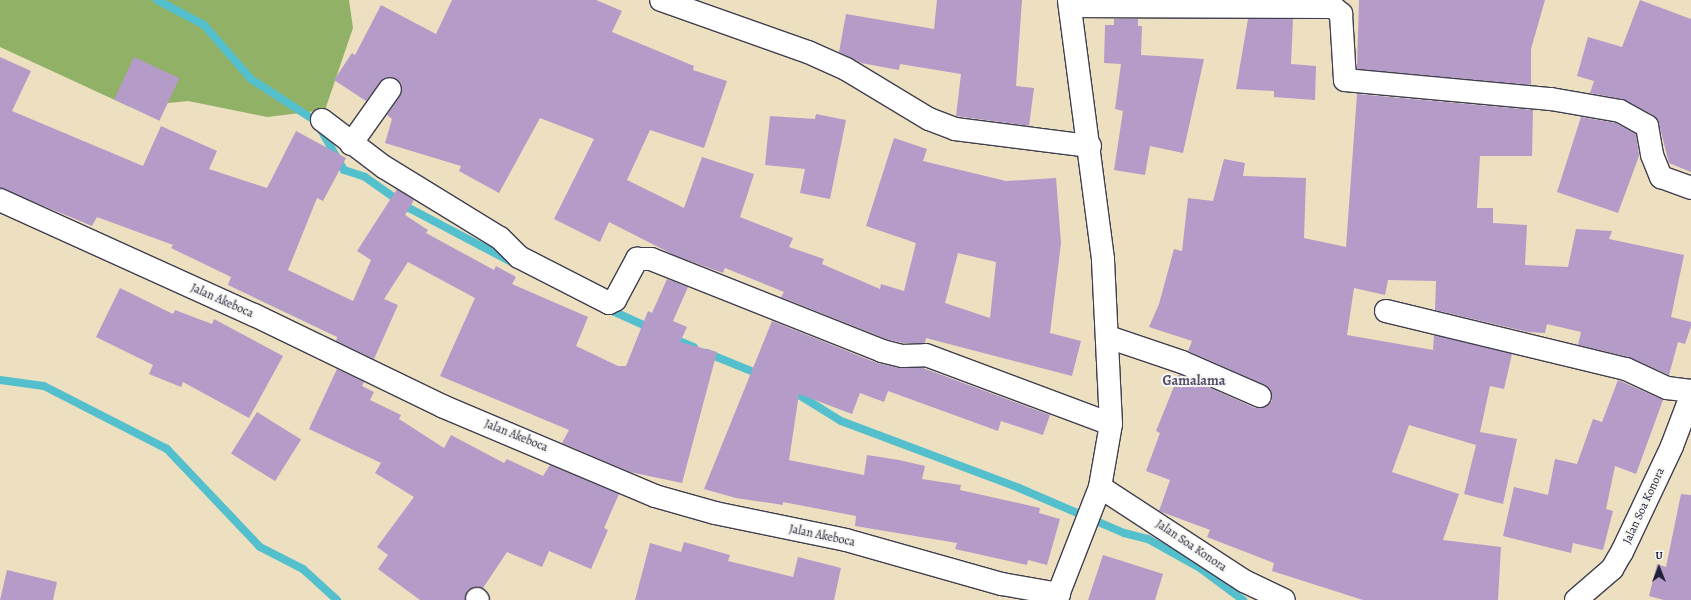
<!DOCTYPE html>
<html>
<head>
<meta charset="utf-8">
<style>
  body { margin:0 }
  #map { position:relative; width:1691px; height:600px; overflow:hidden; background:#ede0c0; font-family:Alegreya,serif }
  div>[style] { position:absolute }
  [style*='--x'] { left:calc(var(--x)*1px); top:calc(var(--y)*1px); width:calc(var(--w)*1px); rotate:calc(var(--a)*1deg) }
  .forest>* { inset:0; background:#91b266 }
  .stream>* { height:8px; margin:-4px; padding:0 4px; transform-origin:4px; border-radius:4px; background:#54c0cd }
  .building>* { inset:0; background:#b49bc8; transform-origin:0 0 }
  .roads { filter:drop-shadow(1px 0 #403e4f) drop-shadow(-1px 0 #403e4f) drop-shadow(0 1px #403e4f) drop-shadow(0 -1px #403e4f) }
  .minor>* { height:22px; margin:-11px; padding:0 11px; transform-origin:11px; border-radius:11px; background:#fff }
  .tertiary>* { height:22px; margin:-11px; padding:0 11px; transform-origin:11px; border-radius:11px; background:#fff }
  span { translate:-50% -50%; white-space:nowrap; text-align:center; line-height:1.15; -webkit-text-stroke:4px #f6f6f2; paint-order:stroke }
  .street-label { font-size:12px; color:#22223b }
  .quarter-label { font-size:14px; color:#554c6c; font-weight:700 }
  .north { position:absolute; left:1639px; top:548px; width:40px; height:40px; -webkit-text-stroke:3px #f6f6f2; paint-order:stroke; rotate:0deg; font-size:11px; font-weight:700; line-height:16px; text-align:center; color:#22223b }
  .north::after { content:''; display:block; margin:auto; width:14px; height:18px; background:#22223b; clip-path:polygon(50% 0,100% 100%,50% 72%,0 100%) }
</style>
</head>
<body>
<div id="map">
  <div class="forest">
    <div style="clip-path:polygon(0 0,349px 0,353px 28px,325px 110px,267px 117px,188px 101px,130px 107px,0 47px)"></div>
  </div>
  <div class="stream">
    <div style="--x:157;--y:0;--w:53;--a:28"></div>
    <div style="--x:204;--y:25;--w:72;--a:49"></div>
    <div style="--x:251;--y:79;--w:77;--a:32.9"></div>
    <div style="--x:316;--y:121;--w:56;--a:60.3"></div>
    <div style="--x:344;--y:170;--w:22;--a:18"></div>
    <div style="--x:365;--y:177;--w:54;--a:35.2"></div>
    <div style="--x:409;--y:208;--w:120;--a:27.8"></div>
    <div style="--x:606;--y:308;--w:51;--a:24.5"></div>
    <div style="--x:670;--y:337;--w:26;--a:23"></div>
    <div style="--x:707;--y:353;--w:58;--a:22.2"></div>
    <div style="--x:0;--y:380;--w:44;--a:7.8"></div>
    <div style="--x:44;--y:386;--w:138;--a:27.1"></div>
    <div style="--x:167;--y:449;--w:135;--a:46.5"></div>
    <div style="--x:260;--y:547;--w:48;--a:27.1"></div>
    <div style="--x:303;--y:569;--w:46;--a:42.4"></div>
    <div style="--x:791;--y:390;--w:59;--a:31.8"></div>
    <div style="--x:841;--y:421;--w:190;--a:20.6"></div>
    <div style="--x:1019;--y:488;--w:114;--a:23.2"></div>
    <div style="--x:1124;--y:533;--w:25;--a:14"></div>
    <div style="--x:1148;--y:539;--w:60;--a:29.1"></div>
    <div style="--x:1200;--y:568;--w:54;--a:36.7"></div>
  </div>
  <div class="building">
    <div style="clip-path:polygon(evenodd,452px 0,596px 0,622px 11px,612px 32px,694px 66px,693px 70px,727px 81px,704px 148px,650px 130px,627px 180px,684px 208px,702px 157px,754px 174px,740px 217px,793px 238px,789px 247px,824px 259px,822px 264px,880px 289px,881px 284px,904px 291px,916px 243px,866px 226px,894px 138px,927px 149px,923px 161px,1006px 181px,1056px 178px,1061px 243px,1050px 333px,1081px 341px,1072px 376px,926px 338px,925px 343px,903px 343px,886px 339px,781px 297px,784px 292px,725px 268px,723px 273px,676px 256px,609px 222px,600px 242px,554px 219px,594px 139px,540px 118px,499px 193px,459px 171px,461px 166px,385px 143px,392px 119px,387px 115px,400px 96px,401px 83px,392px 77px,384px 78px,366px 101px,334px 80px,352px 53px,355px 55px,381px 5px,436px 34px,452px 0,958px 253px,996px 262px,990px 318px,945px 303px,958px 253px)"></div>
    <div style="clip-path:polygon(937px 0,1022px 0,1016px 86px,1034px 88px,1029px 126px,956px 116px,961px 74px,900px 64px,899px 70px,861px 63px,839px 52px,846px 14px,934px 29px)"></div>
    <div style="clip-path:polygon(1359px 0,1545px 0,1531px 49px,1531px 85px,1357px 69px)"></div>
    <div style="clip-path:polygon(1640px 0,1691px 19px,1691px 172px,1669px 163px,1659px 124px,1653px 115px,1622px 99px,1590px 93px,1594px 81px,1577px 76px,1588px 37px,1622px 47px)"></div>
    <div style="clip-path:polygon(1114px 19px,1138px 19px,1138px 26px,1142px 26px,1141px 55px,1204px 59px,1183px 153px,1150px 146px,1145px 175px,1114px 170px,1123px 111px,1115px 109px,1121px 64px,1104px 63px,1105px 25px,1114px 25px)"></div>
    <div style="clip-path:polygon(1248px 19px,1293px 19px,1291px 64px,1316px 66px,1315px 100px,1274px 97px,1274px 91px,1236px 89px)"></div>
    <div style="clip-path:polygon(0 57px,31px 71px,12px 111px,143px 166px,161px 126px,217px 151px,209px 169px,267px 188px,296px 131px,346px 158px,323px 201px,317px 198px,288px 270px,353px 301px,371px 260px,357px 251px,397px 189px,414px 200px,405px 215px,428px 230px,426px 233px,494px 270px,496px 266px,516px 277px,512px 284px,588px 317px,576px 346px,618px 366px,626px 366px,648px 311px,652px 313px,667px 279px,688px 287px,673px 321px,687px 327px,680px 342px,717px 352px,682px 483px,630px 472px,562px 443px,569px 430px,440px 376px,475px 298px,408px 262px,384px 299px,398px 305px,374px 359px,336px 341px,337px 337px,228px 285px,231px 277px,171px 248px,173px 245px,97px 217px,92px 226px,0 188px)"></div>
    <div style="left:134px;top:57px;width:50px;height:47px;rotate:25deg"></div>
    <div style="clip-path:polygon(1357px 94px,1533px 110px,1532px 156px,1480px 156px,1477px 208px,1493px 208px,1493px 223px,1527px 225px,1525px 265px,1568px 267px,1576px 229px,1612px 231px,1609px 239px,1684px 255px,1671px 317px,1691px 322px,1691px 326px,1685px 344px,1678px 342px,1669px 375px,1629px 357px,1578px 345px,1581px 332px,1547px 324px,1545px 333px,1528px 332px,1435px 310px,1436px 281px,1388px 280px,1385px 295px,1354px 288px,1347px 335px,1433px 350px,1434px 335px,1512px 354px,1504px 389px,1490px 386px,1480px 432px,1517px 439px,1503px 504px,1464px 494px,1476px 445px,1409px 425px,1392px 472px,1459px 494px,1443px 540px,1501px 547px,1498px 600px,1363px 600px,1272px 571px,1274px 563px,1207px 537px,1210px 530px,1159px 511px,1170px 480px,1146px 471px,1160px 433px,1156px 431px,1179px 374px,1255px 408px,1267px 406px,1272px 401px,1272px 394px,1265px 385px,1188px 351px,1192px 341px,1149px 327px,1159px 304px,1174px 249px,1182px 251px,1188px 198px,1213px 201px,1224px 159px,1245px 163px,1243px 176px,1306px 178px,1304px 238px,1346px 247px)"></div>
    <div style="clip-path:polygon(816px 114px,846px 120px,830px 199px,800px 193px,805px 169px,765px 165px,770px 116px,815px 119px)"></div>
    <div style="clip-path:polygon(1581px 117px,1616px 123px,1636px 134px,1639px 156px,1618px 213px,1557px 192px)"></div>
    <div style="clip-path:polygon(120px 288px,173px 314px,175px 310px,212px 324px,214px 319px,283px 356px,249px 418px,183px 382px,181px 387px,149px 374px,153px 365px,96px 337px)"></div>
    <div style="clip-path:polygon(772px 321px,877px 363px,899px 368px,923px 368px,1050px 415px,1043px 435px,1001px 421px,998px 431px,888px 391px,884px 402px,860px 393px,852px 414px,799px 394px,789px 460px,864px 475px,867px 455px,899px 460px,925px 466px,922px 479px,961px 485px,960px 490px,1040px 508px,1039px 513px,1060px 519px,1047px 565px,1028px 560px,1027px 565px,955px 549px,957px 543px,855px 526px,856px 516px,783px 502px,783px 505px,736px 498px,704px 489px)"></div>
    <div style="clip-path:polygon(337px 369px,364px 382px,362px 386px,374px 392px,370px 400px,401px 415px,399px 419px,444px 448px,451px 435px,504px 463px,507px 459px,543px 476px,550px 465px,619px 494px,604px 528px,608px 530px,591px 569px,549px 551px,542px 567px,507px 552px,483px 588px,468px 590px,465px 600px,420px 600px,378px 569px,388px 555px,377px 547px,414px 497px,375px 473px,381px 463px,309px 429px)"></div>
    <div style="clip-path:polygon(1618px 380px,1663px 400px,1636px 474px,1615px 466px,1606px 509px,1613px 511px,1603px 550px,1573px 543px,1571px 553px,1503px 536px,1514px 487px,1548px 495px,1555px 459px,1577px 464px,1593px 419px,1602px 422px)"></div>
    <div style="left:257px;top:412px;width:52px;height:49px;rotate:32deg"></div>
    <div style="clip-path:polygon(1681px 494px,1691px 495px,1691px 600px,1664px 600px,1649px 596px,1657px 564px,1666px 567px)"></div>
    <div style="clip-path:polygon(684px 542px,730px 555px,728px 561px,793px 577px,798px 557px,841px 568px,834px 600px,635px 600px,650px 543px,681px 552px)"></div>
    <div style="clip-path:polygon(1103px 555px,1163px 574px,1155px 600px,1088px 600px)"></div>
    <div style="clip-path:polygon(7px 570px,57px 582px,53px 600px,0 600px)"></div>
  </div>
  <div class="roads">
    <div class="minor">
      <div style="--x:661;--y:0;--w:156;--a:19.5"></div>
      <div style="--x:808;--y:52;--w:42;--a:24.1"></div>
      <div style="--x:846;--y:69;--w:97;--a:31.1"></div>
      <div style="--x:929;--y:119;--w:28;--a:21"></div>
      <div style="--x:955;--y:129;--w:136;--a:7.2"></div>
      <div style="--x:1070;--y:6;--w:263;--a:0.2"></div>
      <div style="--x:1333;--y:7;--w:11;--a:41"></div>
      <div style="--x:1341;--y:14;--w:66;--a:86.5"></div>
      <div style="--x:1345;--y:80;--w:207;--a:5.3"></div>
      <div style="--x:1551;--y:99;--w:70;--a:9.9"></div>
      <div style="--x:1620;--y:111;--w:31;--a:29"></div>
      <div style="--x:1647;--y:126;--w:29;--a:80"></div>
      <div style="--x:1652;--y:155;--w:24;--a:68"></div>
      <div style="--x:1661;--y:177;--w:32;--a:20"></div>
      <div style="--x:322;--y:120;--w:78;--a:37.2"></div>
      <div style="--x:384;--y:167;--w:136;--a:31.5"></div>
      <div style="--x:500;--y:238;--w:27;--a:45"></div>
      <div style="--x:519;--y:257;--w:101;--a:27.1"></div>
      <div style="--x:609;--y:303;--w:7;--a:-27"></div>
      <div style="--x:615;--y:300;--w:47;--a:-61.8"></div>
      <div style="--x:637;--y:259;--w:14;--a:0"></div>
      <div style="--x:651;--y:259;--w:249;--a:21.7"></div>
      <div style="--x:882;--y:351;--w:21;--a:14"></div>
      <div style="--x:902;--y:356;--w:24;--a:-2"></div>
      <div style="--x:926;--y:355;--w:197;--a:20.5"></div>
      <div style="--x:351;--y:144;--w:67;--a:-54.7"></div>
      <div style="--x:0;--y:200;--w:279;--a:24.4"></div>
      <div style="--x:254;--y:315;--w:209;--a:25.8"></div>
      <div style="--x:442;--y:406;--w:231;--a:22.9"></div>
      <div style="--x:655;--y:496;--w:62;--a:15.8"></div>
      <div style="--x:715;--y:513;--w:134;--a:11.6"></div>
      <div style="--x:846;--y:540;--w:162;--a:15.8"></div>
      <div style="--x:1002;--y:584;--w:58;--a:10"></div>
      <div style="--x:1386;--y:311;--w:247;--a:13.6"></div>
      <div style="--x:1626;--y:369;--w:45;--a:24.9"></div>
      <div style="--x:1667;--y:388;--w:24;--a:7"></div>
      <div style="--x:1108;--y:337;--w:78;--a:18.7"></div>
      <div style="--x:1182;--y:362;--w:85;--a:23.6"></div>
      <div style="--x:1100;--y:487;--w:172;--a:33.1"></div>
      <div style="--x:1244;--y:581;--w:44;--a:25.4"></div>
      <div style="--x:477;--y:599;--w:1;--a:45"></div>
      <div style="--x:1576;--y:600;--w:48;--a:-40.7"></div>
      <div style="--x:1612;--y:569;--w:20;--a:-60"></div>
      <div style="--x:1622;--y:552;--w:117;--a:-64.7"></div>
      <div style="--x:1672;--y:446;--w:53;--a:-69.2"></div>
    </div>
    <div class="tertiary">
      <div style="--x:1056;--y:600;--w:121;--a:-68.7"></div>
      <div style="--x:1100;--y:487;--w:64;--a:-80.1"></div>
      <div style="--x:1111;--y:424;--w:165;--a:-92.8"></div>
      <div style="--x:1103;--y:259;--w:261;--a:-97.5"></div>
    </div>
  </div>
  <div class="street-label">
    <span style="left:222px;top:301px;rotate:24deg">Jalan Akeboca</span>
    <span style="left:516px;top:436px;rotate:22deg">Jalan Akeboca</span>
    <span style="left:1644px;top:506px;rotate:-65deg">Jalan Soa Konora</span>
    <span style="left:822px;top:536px;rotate:12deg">Jalan Akeboca</span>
    <span style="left:1191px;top:546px;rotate:34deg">Jalan Soa Konora</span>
  </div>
  <div class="quarter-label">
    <span style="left:1194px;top:381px">Gamalama</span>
  </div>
  <div class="north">U</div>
</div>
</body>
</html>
